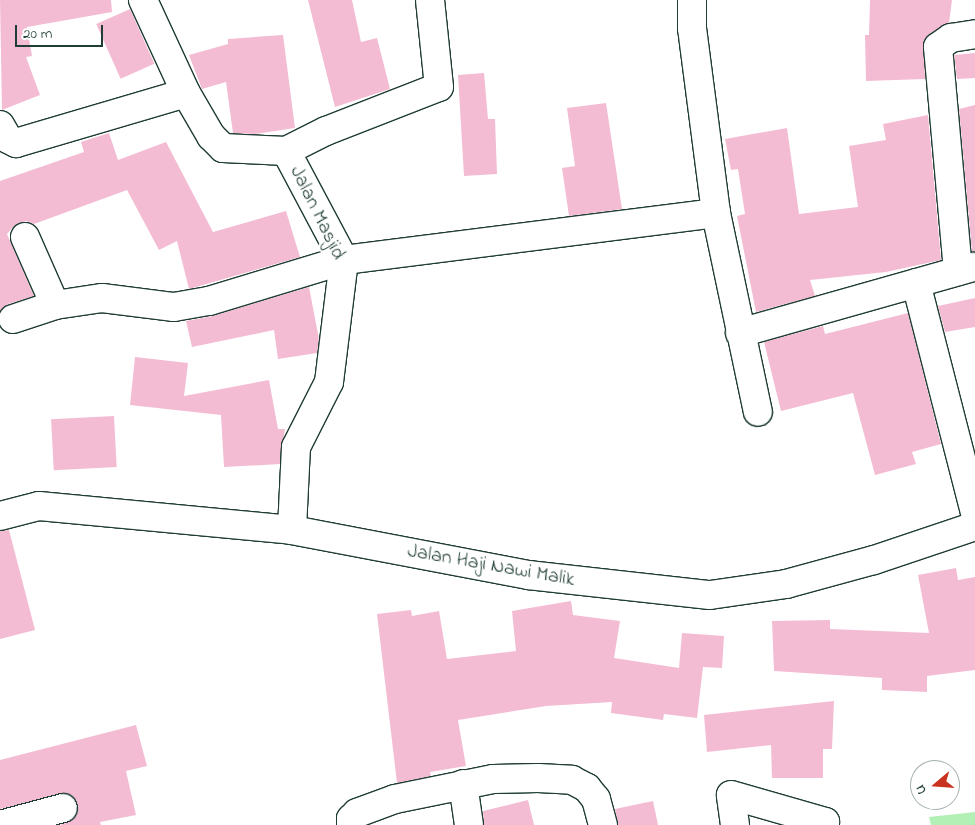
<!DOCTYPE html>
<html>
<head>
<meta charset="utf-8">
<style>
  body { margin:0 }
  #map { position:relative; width:975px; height:825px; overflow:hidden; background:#fff; font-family:"Indie Flower",sans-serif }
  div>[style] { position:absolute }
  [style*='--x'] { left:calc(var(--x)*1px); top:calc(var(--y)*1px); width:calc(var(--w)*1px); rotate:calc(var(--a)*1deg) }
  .green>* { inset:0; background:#b2f0b6 }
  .building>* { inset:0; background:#f4bcd3; transform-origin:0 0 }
  .roads { filter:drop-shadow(1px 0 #1f3d34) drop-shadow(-1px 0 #1f3d34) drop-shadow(0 1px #1f3d34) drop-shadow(0 -1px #1f3d34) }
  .minor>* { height:28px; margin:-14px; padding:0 14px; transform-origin:14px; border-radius:14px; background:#fff }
  .major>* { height:28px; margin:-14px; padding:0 14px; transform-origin:14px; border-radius:14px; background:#fff }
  span { translate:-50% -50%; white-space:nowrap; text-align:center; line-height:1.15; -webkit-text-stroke:4.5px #fff; paint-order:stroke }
  .street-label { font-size:20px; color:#1f3d34 }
  .north { position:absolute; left:910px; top:760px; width:50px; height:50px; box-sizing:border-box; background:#fff; border:1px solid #a5b1ae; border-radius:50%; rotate:252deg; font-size:14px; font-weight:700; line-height:20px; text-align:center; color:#1f3d34 }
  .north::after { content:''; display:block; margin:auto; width:18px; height:22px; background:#c8321e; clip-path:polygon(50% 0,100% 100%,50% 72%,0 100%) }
  .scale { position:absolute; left:15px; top:25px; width:88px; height:22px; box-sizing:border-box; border:2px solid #1f3d34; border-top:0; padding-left:6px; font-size:15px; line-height:18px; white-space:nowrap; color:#1f3d34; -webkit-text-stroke:4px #fff; paint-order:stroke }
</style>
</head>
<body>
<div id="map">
  <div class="green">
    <div style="clip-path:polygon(975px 812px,975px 825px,931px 825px,929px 817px)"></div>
  </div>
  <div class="building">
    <div style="clip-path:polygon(0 0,111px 0,112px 12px,27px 27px,32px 56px,26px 57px,40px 95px,2px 110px)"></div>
    <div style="clip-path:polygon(308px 0,352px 0,361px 42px,377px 38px,390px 89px,335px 107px)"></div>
    <div style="clip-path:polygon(870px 0,952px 0,949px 23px,924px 41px,925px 79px,866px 81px,865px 35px,869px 35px)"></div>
    <div style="left:130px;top:9px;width:60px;height:37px;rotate:66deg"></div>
    <div style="clip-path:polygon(283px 35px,295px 128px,255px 134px,233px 133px,226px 82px,202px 89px,189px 55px,228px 44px,228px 39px)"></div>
    <div style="clip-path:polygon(975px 53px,975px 78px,957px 79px,954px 55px)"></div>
    <div style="clip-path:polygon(484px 73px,488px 119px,495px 119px,497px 174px,464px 176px,458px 75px)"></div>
    <div style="clip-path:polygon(606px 103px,622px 209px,569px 216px,562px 168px,575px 166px,567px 108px)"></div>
    <div style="clip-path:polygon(975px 105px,975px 252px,972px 252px,959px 109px)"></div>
    <div style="clip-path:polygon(928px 115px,941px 260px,886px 272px,810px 280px,815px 296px,756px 312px,737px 216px,745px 214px,738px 169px,731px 170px,725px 139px,787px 128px,799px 214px,858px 207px,849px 146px,886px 140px,883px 124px)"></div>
    <div style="clip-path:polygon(109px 133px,118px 160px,166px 142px,213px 232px,286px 211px,300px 257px,189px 289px,177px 241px,159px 250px,127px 190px,34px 224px,26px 221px,13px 227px,7px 234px,34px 296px,8px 304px,0 311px,0 181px,84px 152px,81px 142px)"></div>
    <div style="clip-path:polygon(309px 287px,319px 339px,317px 353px,278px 359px,274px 330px,192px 347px,186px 321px,213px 316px)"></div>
    <div style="clip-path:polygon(975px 298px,975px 327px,945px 332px,938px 306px)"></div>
    <div style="clip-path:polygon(908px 313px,941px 444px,912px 452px,916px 464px,875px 475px,853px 393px,781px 411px,764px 342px,823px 326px,825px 334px)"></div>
    <div style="clip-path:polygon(135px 357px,188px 363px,184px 396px,269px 380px,278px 429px,285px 429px,280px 464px,224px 467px,221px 415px,130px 405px)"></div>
    <div style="left:114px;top:416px;width:51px;height:63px;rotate:87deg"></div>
    <div style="clip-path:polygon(9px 530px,35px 630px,0 639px,0 531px)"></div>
    <div style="clip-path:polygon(956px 568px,958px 580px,975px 577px,975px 670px,927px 676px,927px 692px,882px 690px,882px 678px,774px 671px,772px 621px,830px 620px,830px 629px,929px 633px,918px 575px)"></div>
    <div style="clip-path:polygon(571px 601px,573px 615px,620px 621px,614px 658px,679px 668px,682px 633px,724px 636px,722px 668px,703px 667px,697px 718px,664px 714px,663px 720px,611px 713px,612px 702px,546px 706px,458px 720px,466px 766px,430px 772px,431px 776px,397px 783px,377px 614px,411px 610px,412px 616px,439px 611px,447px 659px,516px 651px,512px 611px)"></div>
    <div style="clip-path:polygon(834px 701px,832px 749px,823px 749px,823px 778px,772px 778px,771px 745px,707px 752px,704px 715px)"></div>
    <div style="clip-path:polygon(136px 725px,147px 766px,126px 771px,136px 815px,100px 822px,101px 825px,60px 825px,74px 819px,78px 812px,74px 797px,67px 793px,0 809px,0 760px)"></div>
    <div style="clip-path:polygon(528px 800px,534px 825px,484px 825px,483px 811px)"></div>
    <div style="clip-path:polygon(653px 801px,658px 825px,618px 825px,615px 809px)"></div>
  </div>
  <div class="roads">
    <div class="minor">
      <div style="--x:143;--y:0;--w:102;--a:65.2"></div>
      <div style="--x:186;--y:93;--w:50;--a:59.8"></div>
      <div style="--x:211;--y:136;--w:17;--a:45"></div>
      <div style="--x:223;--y:148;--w:63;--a:2.7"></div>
      <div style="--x:286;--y:151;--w:123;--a:62"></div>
      <div style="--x:344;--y:260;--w:123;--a:97"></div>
      <div style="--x:329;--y:382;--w:73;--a:116.9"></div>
      <div style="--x:296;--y:447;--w:83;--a:92.8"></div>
      <div style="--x:692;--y:0;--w:28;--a:90"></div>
      <div style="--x:692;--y:28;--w:187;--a:82.6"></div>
      <div style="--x:716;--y:213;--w:203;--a:78.1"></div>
      <div style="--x:0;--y:125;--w:16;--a:60"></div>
      <div style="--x:8;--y:139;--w:9;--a:27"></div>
      <div style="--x:16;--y:143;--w:177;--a:-16.4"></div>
      <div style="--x:286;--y:151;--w:45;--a:-26.6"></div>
      <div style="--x:326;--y:131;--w:121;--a:-21.3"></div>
      <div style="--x:439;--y:87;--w:87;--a:-95.9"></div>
      <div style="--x:25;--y:237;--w:74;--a:66.2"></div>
      <div style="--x:958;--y:271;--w:225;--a:-95.1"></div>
      <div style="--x:938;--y:47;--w:16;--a:-35"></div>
      <div style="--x:951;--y:38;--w:24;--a:-9"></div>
      <div style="--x:916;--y:283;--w:237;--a:75.6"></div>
      <div style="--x:13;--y:319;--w:44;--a:-18.4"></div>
      <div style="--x:55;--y:305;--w:48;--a:-8.5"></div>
      <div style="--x:102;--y:298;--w:73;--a:7.1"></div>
      <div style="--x:174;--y:307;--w:36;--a:-10"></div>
      <div style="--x:209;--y:301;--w:141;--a:-16.9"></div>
      <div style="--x:344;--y:260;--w:375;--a:-7.2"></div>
      <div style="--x:740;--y:333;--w:243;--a:-15.8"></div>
      <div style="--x:463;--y:784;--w:41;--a:81.7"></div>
      <div style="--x:0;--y:825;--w:65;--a:-15.1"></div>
      <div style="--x:351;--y:825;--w:6;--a:-90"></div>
      <div style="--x:351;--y:819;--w:8;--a:-45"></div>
      <div style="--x:357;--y:813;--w:40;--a:-20.2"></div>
      <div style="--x:395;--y:799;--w:100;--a:-11.5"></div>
      <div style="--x:493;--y:779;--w:45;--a:-1.3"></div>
      <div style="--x:538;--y:778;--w:34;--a:3"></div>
      <div style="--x:572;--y:780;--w:17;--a:28"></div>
      <div style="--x:587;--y:788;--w:14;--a:51"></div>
      <div style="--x:596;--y:799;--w:27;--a:75"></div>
      <div style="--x:735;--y:825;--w:30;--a:-98"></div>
      <div style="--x:731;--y:795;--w:98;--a:16"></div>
      <div style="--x:825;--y:822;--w:3;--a:90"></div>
    </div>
    <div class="major">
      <div style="--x:0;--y:516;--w:40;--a:-14.4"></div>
      <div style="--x:39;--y:506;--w:254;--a:5.4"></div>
      <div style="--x:292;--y:530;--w:240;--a:10.8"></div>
      <div style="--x:528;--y:575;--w:183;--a:6.3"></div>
      <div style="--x:710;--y:595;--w:77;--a:-8.2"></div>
      <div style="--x:786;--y:584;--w:91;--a:-15.3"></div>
      <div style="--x:874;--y:560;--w:107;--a:-18.6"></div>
    </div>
  </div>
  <div class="street-label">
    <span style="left:317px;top:213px;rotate:64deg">Jalan Masjid</span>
    <span style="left:491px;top:566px;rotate:10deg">Jalan Haji Nawi Malik</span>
  </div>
  <div class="north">U</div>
  <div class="scale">20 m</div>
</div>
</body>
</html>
